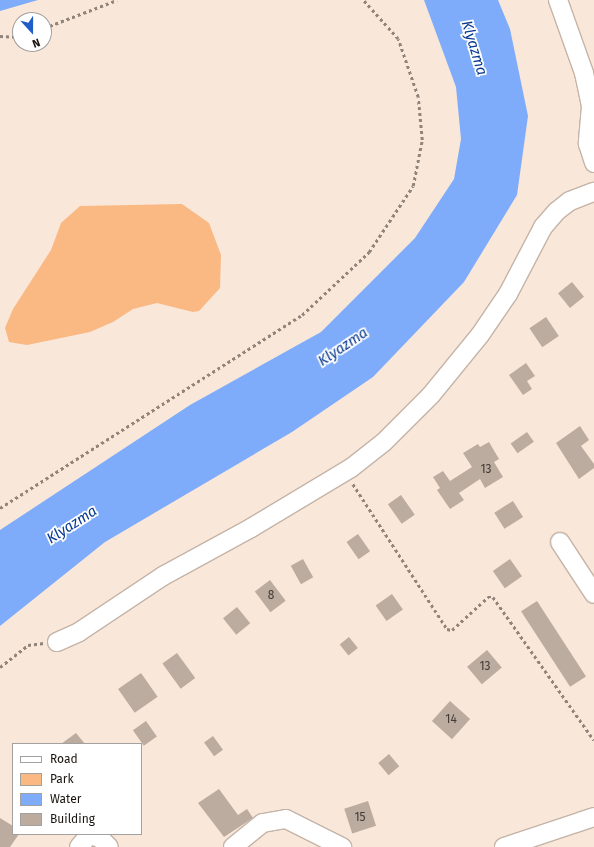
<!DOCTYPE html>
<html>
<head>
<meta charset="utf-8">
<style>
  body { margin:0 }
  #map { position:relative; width:594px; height:847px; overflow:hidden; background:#f9e7da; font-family:"Fira Sans",sans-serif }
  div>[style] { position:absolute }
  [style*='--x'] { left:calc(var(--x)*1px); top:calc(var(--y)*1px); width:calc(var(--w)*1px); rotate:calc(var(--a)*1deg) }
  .green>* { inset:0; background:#fab883 }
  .water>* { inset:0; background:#7facfa }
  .building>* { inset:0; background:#bcab9f; transform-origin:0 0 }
  .path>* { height:2.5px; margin-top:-1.25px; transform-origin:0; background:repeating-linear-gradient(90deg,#90847b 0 3px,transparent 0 6px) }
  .roads { filter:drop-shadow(1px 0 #c4b4a7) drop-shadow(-1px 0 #c4b4a7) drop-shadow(0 1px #c4b4a7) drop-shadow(0 -1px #c4b4a7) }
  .minor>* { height:18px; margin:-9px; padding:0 9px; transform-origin:9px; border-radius:9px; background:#fff }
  span { translate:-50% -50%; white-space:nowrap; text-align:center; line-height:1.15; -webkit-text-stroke:3.5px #fff; paint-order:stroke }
  .number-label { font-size:12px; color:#423a33 }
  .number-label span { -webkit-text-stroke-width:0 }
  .water-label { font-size:15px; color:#093a92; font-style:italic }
  .legend { position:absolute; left:12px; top:743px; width:130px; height:92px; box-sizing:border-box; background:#fff; border:1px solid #a3a19f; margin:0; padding:5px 7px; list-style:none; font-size:12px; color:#19140f }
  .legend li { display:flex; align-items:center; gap:8px; height:20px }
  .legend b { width:20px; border:1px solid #a3a19f }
  .north { position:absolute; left:12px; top:12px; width:40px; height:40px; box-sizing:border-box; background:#fff; border:1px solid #a3a19f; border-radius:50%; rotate:159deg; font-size:11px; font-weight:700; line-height:16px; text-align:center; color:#19140f }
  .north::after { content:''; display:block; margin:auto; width:14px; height:18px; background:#215cc9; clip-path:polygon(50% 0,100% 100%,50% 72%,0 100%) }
</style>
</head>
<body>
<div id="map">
  <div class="green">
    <div style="clip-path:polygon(182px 204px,209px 223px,221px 255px,220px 288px,199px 311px,193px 312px,157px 303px,133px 309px,113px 322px,90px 332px,27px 345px,9px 342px,5px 328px,13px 309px,51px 250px,61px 223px,80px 206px)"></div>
  </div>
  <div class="water">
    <div style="clip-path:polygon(0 0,38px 0,0 11px)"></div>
    <div style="clip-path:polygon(424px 0,498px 0,510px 29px,528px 116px,517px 195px,464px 282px,373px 377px,292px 432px,105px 542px,0 626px,0 530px,190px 405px,321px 332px,415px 238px,454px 179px,461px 139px,456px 87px)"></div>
  </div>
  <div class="building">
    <div style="left:572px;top:282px;width:19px;height:18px;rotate:51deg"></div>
    <div style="left:546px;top:317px;width:23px;height:20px;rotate:56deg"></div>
    <div style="clip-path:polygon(526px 363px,535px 376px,527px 381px,532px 389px,523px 395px,509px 375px)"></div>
    <div style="clip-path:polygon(580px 426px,589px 440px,581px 446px,594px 464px,594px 468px,579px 479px,556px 443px)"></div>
    <div style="left:527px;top:432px;width:12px;height:20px;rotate:55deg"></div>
    <div style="clip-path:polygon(489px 442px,499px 459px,494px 462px,503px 477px,485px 488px,480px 479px,459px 493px,464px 500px,450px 509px,437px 490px,440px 488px,433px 477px,443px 471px,450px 481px,472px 467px,463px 453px,478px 444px,480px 447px)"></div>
    <div style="left:401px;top:495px;width:24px;height:16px;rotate:55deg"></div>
    <div style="left:513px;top:501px;width:19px;height:22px;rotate:58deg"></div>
    <div style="left:358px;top:534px;width:21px;height:14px;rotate:55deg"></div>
    <div style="left:303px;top:559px;width:21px;height:14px;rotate:61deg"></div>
    <div style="left:510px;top:559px;width:21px;height:21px;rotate:55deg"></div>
    <div style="left:270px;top:580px;width:26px;height:19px;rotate:53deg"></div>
    <div style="left:392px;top:594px;width:19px;height:20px;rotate:55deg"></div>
    <div style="left:537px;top:601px;width:90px;height:19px;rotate:57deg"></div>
    <div style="left:237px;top:607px;width:21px;height:18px;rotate:51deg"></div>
    <div style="left:349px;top:637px;width:14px;height:12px;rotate:51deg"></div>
    <div style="left:487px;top:650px;width:23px;height:26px;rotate:50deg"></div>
    <div style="left:177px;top:653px;width:31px;height:18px;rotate:54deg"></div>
    <div style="left:141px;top:673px;width:29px;height:28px;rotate:55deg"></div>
    <div style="left:450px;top:701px;width:27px;height:27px;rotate:42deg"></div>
    <div style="left:146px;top:721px;width:19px;height:16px;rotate:55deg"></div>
    <div style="clip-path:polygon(76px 733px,85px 744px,61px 744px)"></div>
    <div style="left:213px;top:736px;width:17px;height:11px;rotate:54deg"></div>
    <div style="left:389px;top:754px;width:16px;height:14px;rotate:50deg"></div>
    <div style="clip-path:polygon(219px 789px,238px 815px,247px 809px,253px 818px,224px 837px,198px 803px)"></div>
    <div style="left:368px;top:801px;width:26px;height:25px;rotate:72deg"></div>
    <div style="clip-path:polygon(0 818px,13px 826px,13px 834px,19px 834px,10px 847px,0 847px)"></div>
  </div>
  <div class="path">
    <div style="--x:44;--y:28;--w:78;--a:-21"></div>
    <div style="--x:0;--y:36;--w:20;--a:3"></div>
    <div style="--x:353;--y:484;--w:173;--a:57"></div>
    <div style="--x:447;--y:629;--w:5;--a:11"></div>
    <div style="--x:452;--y:630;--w:49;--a:-42.5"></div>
    <div style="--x:488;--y:597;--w:5;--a:0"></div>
    <div style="--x:493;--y:597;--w:175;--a:54.8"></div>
    <div style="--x:0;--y:508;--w:358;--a:-32.6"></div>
    <div style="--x:302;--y:315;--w:92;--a:-43.2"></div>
    <div style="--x:369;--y:252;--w:79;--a:-56.3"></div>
    <div style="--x:413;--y:186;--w:47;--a:-78.9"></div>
    <div style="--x:422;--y:140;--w:43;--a:-95.3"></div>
    <div style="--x:418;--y:97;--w:61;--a:-109"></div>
    <div style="--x:398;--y:39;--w:52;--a:-131.9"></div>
    <div style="--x:0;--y:667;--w:36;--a:-38"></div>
    <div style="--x:28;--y:645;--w:16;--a:-7"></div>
  </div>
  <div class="roads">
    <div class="minor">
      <div style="--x:558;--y:0;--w:77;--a:70.4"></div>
      <div style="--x:584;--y:73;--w:34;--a:78"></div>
      <div style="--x:591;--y:106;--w:38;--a:95"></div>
      <div style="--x:588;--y:144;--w:20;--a:72"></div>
      <div style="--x:560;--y:542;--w:62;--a:56.8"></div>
      <div style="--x:57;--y:642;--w:24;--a:-24"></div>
      <div style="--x:79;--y:632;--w:101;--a:-33.7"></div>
      <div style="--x:163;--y:576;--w:100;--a:-28.6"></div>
      <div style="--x:251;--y:528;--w:117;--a:-31"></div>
      <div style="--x:351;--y:468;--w:42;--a:-38.2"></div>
      <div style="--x:384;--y:442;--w:66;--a:-45"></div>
      <div style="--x:431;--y:395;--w:77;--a:-50.8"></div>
      <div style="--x:480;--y:335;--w:50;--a:-55.7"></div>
      <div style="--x:508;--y:294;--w:76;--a:-62.4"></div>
      <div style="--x:543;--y:227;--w:21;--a:-49"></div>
      <div style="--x:557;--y:211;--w:16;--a:-38"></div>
      <div style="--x:570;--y:201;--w:26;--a:-21"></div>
      <div style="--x:79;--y:847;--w:17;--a:-50"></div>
      <div style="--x:90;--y:834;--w:12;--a:24"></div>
      <div style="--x:101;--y:839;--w:11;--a:45"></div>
      <div style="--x:233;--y:847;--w:38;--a:-39"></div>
      <div style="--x:263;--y:823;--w:23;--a:-10"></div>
      <div style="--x:286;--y:819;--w:63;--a:26.6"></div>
      <div style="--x:504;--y:847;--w:95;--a:-18.4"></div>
    </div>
  </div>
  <div class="number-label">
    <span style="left:486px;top:470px">13</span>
    <span style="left:271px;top:596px">8</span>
    <span style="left:485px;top:667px">13</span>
    <span style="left:451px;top:720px">14</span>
    <span style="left:360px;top:818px">15</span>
  </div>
  <div class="water-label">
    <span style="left:474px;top:48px;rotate:73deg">Klyazma</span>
    <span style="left:343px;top:347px;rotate:-34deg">Klyazma</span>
    <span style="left:72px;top:525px;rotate:-33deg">Klyazma</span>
  </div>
  <ul class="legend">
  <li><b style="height:5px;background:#fff"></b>Road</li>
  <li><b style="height:11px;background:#fab883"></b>Park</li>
  <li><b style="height:11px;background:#7facfa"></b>Water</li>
  <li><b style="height:11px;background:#bcab9f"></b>Building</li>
  </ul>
  <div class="north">N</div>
</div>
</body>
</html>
